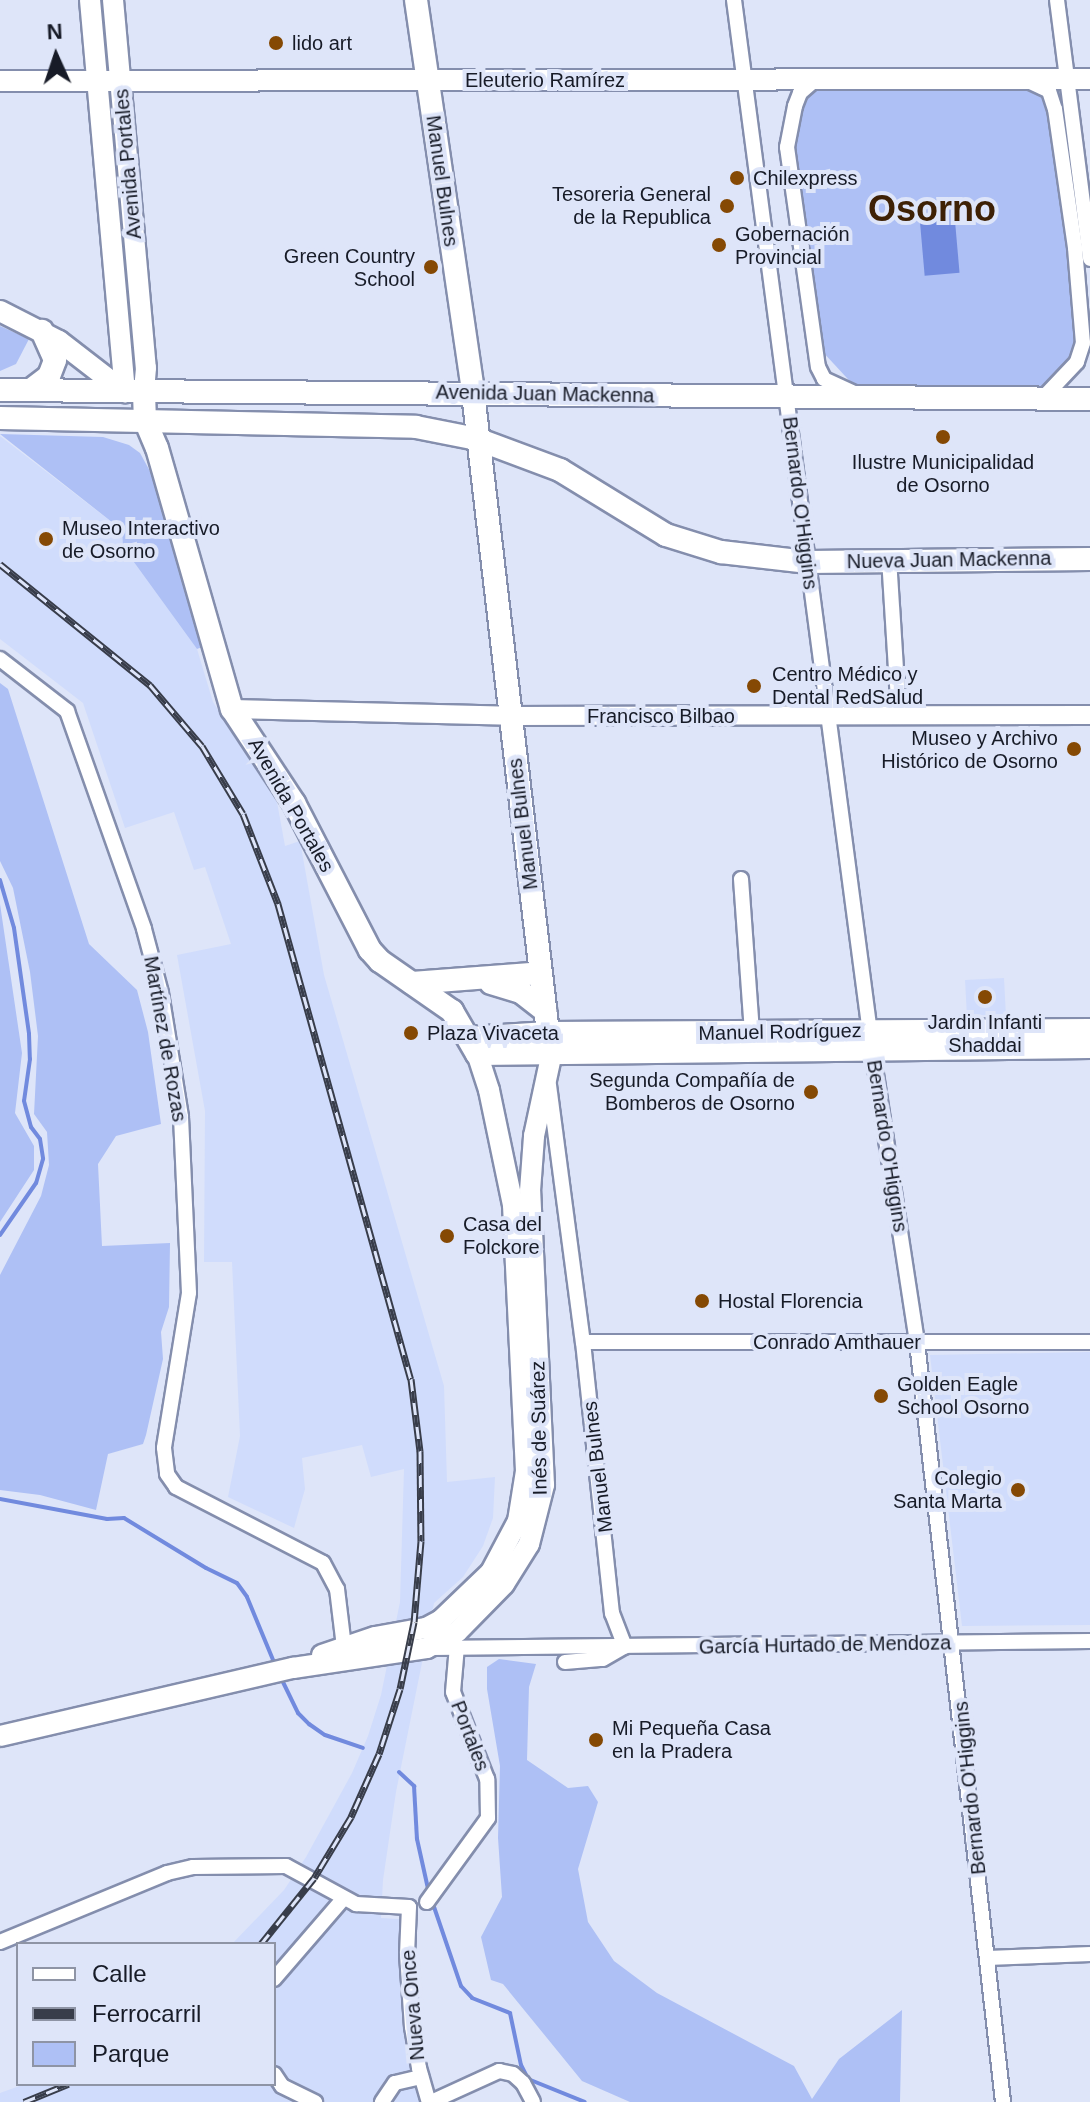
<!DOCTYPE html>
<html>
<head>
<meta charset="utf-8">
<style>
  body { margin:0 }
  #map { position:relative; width:1090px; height:2102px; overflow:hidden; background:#dee5f9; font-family:Arial,sans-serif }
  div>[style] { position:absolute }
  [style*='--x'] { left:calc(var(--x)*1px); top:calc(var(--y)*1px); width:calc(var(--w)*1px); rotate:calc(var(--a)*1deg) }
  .built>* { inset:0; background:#d0dcfc; transform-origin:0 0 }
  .green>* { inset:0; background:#aec0f5 }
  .water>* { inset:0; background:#718ade; transform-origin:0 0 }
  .stream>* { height:4px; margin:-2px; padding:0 2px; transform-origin:2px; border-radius:2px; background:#718ade }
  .roads { filter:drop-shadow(2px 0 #848ead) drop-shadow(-2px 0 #848ead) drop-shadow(0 2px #848ead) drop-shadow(0 -2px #848ead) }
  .minor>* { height:14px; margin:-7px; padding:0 7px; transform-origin:7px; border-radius:7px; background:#fff }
  .tertiary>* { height:18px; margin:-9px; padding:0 9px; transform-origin:9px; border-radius:9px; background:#fff }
  .secondary>* { height:20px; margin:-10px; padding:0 10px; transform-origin:10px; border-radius:10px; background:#fff }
  .primary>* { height:22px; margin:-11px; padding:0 11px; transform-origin:11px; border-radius:11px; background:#fff }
  .rail>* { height:7px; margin-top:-3.5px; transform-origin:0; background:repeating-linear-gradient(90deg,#dee5f9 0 12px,#383d4a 0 24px); box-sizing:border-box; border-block:2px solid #383d4a }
  .dots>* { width:22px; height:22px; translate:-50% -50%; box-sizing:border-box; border:4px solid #dee5f9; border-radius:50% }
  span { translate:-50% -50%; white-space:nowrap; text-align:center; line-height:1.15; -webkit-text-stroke:8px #dee5f9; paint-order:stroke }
  .poi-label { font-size:20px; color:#171b27 }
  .left { translate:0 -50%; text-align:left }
  .right { translate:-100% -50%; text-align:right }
  .street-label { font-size:20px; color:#171b27 }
  .town-label { font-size:36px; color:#3e2105; font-weight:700 }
  .legend { position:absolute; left:16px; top:1942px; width:260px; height:144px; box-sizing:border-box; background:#dee5f9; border:2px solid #8e94a5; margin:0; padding:10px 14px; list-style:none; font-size:24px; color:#171b27 }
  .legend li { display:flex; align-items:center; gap:16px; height:40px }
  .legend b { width:40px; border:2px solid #8e94a5 }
  .north { position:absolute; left:16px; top:16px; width:80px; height:80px; -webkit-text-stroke:6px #dee5f9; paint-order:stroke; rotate:357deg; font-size:22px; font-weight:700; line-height:32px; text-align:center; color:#171b27 }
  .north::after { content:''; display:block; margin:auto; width:28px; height:36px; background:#171b27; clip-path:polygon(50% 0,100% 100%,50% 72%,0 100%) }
</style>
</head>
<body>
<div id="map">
  <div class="built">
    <div style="clip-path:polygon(0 436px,122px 530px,123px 547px,197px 649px,213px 702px,277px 802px,285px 846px,300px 841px,324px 975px,444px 1386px,447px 1482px,495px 1477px,493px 1518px,483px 1546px,463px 1577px,434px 1603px,396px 1792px,383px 1880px,381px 1918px,414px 1920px,422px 2044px,439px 2102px,0 2102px,0 2093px,25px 2084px,274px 2084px,274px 1944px,232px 1944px,284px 1890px,306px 1857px,352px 1773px,368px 1736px,381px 1695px,400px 1602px,404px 1469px,371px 1477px,362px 1445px,302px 1458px,305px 1489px,294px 1528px,228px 1497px,240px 1436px,232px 1262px,204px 1262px,205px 1111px,177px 955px,231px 944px,205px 867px,194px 870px,174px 812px,125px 828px,83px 703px,0 639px)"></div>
    <div style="left:1004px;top:978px;width:36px;height:39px;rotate:87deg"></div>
    <div style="clip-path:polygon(1090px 1352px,1090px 1625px,962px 1626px,930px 1355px)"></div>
  </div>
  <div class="green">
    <div style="clip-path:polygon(1027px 82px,1045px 95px,1050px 107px,1078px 346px,1044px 390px,858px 390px,821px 350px,791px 135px,810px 93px,818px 87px)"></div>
    <div style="clip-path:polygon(0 326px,29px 339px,16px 364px,0 371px)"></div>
    <div style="clip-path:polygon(0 434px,103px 437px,129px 445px,140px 453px,151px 473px,202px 647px,197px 649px,123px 547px,122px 530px)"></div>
    <div style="clip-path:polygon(0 683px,8px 689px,89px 944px,137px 990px,148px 1032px,161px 1124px,116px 1136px,98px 1164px,102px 1246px,170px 1243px,169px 1307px,161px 1332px,163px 1359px,146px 1435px,143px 1444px,108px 1454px,96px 1510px,40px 1495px,0 1490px,0 1275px,41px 1196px,49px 1165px,47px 1132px,34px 1114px,38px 1036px,30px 972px,13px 888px,0 861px)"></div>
    <div style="clip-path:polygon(0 904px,22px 1053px,15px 1113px,34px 1146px,34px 1170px,0 1222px)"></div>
    <div style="clip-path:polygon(499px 1659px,536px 1664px,529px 1687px,527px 1760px,568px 1788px,588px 1786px,598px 1802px,578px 1869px,588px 1922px,614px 1961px,657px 1993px,794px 2066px,812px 2099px,839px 2059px,902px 2010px,900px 2102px,630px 2102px,582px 2081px,503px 1984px,491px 1980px,481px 1937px,502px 1897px,498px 1838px,500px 1766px,487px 1689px,487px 1667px)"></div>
  </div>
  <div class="water">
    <div style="left:953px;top:198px;width:75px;height:35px;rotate:85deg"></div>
  </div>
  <div class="stream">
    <div style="--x:0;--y:880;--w:50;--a:73.7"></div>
    <div style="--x:14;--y:928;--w:107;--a:81.9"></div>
    <div style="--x:29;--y:1034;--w:25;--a:88"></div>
    <div style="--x:30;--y:1059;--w:42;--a:98.1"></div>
    <div style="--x:24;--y:1101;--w:27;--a:75"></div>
    <div style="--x:31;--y:1127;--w:15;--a:53"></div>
    <div style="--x:40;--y:1139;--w:20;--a:81"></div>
    <div style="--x:43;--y:1159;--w:25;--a:106"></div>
    <div style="--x:36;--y:1183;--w:63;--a:124.7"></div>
    <div style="--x:0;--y:1499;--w:109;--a:10.6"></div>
    <div style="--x:107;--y:1519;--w:17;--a:-3"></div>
    <div style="--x:124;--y:1518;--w:96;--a:31.4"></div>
    <div style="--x:206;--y:1568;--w:34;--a:26"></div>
    <div style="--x:237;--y:1583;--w:17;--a:54"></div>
    <div style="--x:247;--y:1597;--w:76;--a:67.5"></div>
    <div style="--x:281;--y:1678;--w:39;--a:64"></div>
    <div style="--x:298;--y:1713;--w:16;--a:45"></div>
    <div style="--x:309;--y:1724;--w:19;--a:35"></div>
    <div style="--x:325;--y:1735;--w:40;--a:18.9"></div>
    <div style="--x:399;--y:1772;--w:21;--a:43"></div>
    <div style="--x:414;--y:1786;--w:53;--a:86.8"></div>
    <div style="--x:417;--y:1839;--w:55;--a:77.5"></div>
    <div style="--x:432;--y:1901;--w:90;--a:71.2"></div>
    <div style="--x:461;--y:1986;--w:16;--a:47"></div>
    <div style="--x:472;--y:1998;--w:41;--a:21.5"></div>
    <div style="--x:510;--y:2013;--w:53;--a:78.1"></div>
    <div style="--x:521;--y:2065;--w:16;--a:63"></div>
    <div style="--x:528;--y:2079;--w:61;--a:22"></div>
  </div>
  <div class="roads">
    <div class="minor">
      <div style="--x:734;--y:0;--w:1057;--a:82.5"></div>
      <div style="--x:872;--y:1048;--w:297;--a:81.3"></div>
      <div style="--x:917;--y:1342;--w:765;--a:83.54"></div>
      <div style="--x:1057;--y:0;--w:261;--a:82.7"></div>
      <div style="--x:816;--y:79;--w:21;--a:139"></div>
      <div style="--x:800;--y:93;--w:14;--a:111"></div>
      <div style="--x:795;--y:106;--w:42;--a:101"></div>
      <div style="--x:787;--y:147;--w:222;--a:82"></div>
      <div style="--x:818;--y:367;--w:13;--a:63"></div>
      <div style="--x:824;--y:379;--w:33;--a:25"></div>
      <div style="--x:1028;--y:81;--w:23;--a:25"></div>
      <div style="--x:1049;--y:91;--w:19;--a:72"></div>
      <div style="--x:1055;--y:109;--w:140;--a:81.8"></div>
      <div style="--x:1075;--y:248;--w:95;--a:85.2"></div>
      <div style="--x:1083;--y:343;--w:20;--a:108"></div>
      <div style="--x:1077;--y:362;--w:50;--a:133.4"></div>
      <div style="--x:889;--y:558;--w:158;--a:86.4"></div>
      <div style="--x:0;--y:659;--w:85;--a:37.8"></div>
      <div style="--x:67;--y:711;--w:231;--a:70.5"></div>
      <div style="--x:144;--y:929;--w:66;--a:75.1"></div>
      <div style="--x:161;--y:993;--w:126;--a:80.8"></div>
      <div style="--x:181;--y:1117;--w:176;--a:87.4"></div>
      <div style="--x:189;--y:1293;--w:157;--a:99.2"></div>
      <div style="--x:164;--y:1448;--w:26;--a:83"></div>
      <div style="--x:167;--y:1474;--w:16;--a:55"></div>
      <div style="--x:176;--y:1487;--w:165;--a:27.3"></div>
      <div style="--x:323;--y:1563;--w:30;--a:62"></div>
      <div style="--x:337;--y:1589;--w:58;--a:83.1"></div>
      <div style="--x:741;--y:879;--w:154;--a:85.9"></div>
      <div style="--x:549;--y:1085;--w:259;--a:82.5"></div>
      <div style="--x:583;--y:1342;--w:273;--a:83.9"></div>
      <div style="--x:612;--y:1613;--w:36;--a:69"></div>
      <div style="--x:583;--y:1342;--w:507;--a:0"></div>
      <div style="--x:432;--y:1648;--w:658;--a:-0.61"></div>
      <div style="--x:565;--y:1662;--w:38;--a:-5"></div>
      <div style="--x:603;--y:1659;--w:24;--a:-30"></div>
      <div style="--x:427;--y:1902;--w:104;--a:-54"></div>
      <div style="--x:488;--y:1818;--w:39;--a:-91"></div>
      <div style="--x:487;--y:1779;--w:93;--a:-111.3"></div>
      <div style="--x:453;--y:1692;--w:46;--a:-85"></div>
      <div style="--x:0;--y:1942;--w:181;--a:-22.4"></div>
      <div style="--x:167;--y:1873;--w:27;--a:-13"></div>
      <div style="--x:193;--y:1867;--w:93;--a:-0.6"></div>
      <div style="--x:286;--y:1866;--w:80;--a:28.5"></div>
      <div style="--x:356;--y:1904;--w:53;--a:3.2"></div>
      <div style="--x:409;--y:1907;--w:47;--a:92.4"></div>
      <div style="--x:407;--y:1954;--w:73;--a:86.1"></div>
      <div style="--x:412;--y:2027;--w:42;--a:80.3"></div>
      <div style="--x:419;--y:2068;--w:35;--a:74"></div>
      <div style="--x:988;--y:1958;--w:102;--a:-2.2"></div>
      <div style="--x:274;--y:1979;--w:107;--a:-49.2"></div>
      <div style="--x:274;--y:2074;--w:14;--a:56"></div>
      <div style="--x:282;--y:2086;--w:37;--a:26"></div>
      <div style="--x:382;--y:2102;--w:23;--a:-56"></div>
      <div style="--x:395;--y:2083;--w:27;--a:-13"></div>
      <div style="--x:431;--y:2102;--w:75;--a:-24.5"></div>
      <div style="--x:499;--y:2071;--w:14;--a:12"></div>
      <div style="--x:513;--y:2074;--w:13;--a:42"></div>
      <div style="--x:523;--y:2083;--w:21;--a:62"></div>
    </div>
    <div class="tertiary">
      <div style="--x:232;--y:709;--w:278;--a:1.4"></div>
      <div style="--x:510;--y:716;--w:580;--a:-0.1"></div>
    </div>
    <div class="secondary">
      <div style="--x:90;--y:0;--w:394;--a:84.9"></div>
      <div style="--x:113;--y:0;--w:369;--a:84.9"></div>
      <div style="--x:146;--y:368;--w:25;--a:95"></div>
      <div style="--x:0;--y:81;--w:1090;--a:-0.11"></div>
      <div style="--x:0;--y:311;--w:66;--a:27"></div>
      <div style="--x:59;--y:341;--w:83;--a:37.7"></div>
      <div style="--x:322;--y:1655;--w:56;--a:-18.8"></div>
      <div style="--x:375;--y:1637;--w:52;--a:-10"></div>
      <div style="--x:426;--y:1628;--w:17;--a:-28"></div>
      <div style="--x:441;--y:1620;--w:69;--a:-43.8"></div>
      <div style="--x:491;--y:1572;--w:58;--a:-62.1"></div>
      <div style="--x:518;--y:1521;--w:51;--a:-80.9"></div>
      <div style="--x:526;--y:1471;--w:266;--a:-92.8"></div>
      <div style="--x:513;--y:1205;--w:117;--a:-101.8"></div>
      <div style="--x:489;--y:1090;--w:38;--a:-108"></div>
      <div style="--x:0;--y:1736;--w:301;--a:-13.1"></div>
      <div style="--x:293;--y:1668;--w:135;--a:-8.5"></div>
      <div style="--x:427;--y:1648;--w:34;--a:-28"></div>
      <div style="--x:457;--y:1632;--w:67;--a:-45.6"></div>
      <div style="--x:504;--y:1584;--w:47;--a:-58"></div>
      <div style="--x:529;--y:1544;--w:61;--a:-75.7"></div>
      <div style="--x:544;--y:1485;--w:294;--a:-92.7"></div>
      <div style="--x:530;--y:1191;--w:55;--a:-85.8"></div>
      <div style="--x:534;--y:1136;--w:81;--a:-77.9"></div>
      <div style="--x:551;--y:1057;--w:20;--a:-96"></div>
    </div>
    <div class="primary">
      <div style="--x:416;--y:0;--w:397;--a:81.7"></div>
      <div style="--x:473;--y:393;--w:644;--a:83.32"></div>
      <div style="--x:32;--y:389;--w:21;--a:-37"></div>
      <div style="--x:49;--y:376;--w:17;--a:-69"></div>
      <div style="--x:55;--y:360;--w:32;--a:-114"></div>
      <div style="--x:0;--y:390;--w:1090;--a:0.47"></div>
      <div style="--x:144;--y:393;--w:27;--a:88"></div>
      <div style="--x:145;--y:420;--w:30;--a:67"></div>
      <div style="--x:157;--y:448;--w:272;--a:74"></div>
      <div style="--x:232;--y:709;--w:113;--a:56.6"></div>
      <div style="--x:294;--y:803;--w:165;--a:62.7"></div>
      <div style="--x:370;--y:950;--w:15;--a:48"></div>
      <div style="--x:380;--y:961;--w:88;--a:34.8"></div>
      <div style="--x:452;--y:1011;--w:50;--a:59.8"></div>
      <div style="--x:477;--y:1054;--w:613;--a:-0.65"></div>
      <div style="--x:0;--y:418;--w:416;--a:1.2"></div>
      <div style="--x:416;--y:427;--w:62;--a:11.1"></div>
      <div style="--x:477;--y:439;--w:89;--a:20.5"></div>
      <div style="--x:560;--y:470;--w:124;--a:31.5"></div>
      <div style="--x:666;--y:535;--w:58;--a:17.2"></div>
      <div style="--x:721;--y:552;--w:88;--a:6.6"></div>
      <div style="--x:808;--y:562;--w:282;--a:-0.6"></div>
      <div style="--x:412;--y:983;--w:129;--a:-4.4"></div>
      <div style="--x:491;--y:983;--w:31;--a:17"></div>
      <div style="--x:521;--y:992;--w:31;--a:38"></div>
      <div style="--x:470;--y:1038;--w:78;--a:-3.7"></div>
      <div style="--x:548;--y:1033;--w:542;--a:-0.32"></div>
    </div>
  </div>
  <div class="rail">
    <div style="--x:0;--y:564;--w:193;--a:38.9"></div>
    <div style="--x:150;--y:685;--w:80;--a:49.6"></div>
    <div style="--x:202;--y:746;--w:79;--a:58.9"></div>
    <div style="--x:243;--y:814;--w:97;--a:68.7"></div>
    <div style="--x:278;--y:904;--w:493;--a:74.4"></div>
    <div style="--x:411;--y:1379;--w:73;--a:82.9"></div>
    <div style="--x:420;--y:1451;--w:90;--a:89.4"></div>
    <div style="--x:421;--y:1541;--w:81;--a:94.9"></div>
    <div style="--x:414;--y:1622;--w:68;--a:101.8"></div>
    <div style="--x:400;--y:1689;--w:68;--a:107.9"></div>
    <div style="--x:379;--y:1754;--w:69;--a:114"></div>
    <div style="--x:351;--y:1817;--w:71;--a:121.2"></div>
    <div style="--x:314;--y:1878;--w:85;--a:128.8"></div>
    <div style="--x:24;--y:2102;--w:48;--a:-22.2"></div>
  </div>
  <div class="dots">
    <div style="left:276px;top:43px;background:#854904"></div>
    <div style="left:737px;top:178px;background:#854904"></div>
    <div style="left:727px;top:206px;background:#854904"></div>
    <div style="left:719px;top:245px;background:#854904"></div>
    <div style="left:431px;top:267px;background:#854904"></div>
    <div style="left:943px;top:437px;background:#854904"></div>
    <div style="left:46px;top:539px;background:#854904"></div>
    <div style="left:754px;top:686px;background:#854904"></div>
    <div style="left:1074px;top:749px;background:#854904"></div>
    <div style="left:985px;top:997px;background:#854904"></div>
    <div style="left:411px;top:1033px;background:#854904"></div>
    <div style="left:811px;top:1092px;background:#854904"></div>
    <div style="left:447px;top:1236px;background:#854904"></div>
    <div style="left:702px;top:1301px;background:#854904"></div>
    <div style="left:881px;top:1396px;background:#854904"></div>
    <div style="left:1018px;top:1490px;background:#854904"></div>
    <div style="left:596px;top:1740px;background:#854904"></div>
  </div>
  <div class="poi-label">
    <span class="left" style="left:292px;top:43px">lido art</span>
    <span class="left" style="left:753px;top:178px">Chilexpress</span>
    <span class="right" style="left:711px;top:206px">Tesoreria General<br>de la Republica</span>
    <span class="left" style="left:735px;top:246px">Gobernación<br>Provincial</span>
    <span class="right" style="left:415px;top:268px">Green Country<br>School</span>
    <span style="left:943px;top:474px">Ilustre Municipalidad<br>de Osorno</span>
    <span class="left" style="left:62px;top:540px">Museo Interactivo<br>de Osorno</span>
    <span class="left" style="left:772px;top:686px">Centro Médico y<br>Dental RedSalud</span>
    <span class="right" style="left:1058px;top:750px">Museo y Archivo<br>Histórico de Osorno</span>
    <span style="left:985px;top:1034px">Jardin Infanti<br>Shaddai</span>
    <span class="left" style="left:427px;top:1033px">Plaza Vivaceta</span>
    <span class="right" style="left:795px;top:1092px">Segunda Compañía de<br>Bomberos de Osorno</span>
    <span class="left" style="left:463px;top:1236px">Casa del<br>Folckore</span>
    <span class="left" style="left:718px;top:1301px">Hostal Florencia</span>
    <span class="left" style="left:897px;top:1396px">Golden Eagle<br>School Osorno</span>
    <span class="right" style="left:1002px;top:1490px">Colegio<br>Santa Marta</span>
    <span class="left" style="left:612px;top:1740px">Mi Pequeña Casa<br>en la Pradera</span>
  </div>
  <div class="street-label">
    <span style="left:545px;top:80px">Eleuterio Ramírez</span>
    <span style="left:128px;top:164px;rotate:-95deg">Avenida Portales</span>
    <span style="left:442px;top:181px;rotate:82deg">Manuel Bulnes</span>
    <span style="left:545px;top:394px;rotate:1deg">Avenida Juan Mackenna</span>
    <span style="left:800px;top:503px;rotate:83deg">Bernardo O'Higgins</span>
    <span style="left:949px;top:560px;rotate:-1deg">Nueva Juan Mackenna</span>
    <span style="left:661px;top:716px">Francisco Bilbao</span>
    <span style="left:291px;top:805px;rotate:60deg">Avenida Portales</span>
    <span style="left:523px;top:824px;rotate:-97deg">Manuel Bulnes</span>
    <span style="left:780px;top:1032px;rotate:-1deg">Manuel Rodríguez</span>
    <span style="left:165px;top:1039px;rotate:80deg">Martínez de Rozas</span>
    <span style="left:887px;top:1146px;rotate:81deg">Bernardo O'Higgins</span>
    <span style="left:837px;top:1342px">Conrado Amthauer</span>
    <span style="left:539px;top:1428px;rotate:-91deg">Inés de Suárez</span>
    <span style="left:598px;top:1467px;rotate:-97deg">Manuel Bulnes</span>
    <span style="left:825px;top:1645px;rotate:-1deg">García Hurtado de Mendoza</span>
    <span style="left:470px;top:1736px;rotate:69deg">Portales</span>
    <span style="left:970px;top:1788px;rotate:-96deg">Bernardo O'Higgins</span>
    <span style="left:413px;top:2005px;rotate:-95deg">Nueva Once</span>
  </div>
  <div class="town-label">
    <span style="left:932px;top:209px">Osorno</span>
  </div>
  <ul class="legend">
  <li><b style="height:10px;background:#fff"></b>Calle</li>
  <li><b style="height:10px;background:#383d4a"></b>Ferrocarril</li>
  <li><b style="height:22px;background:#aec0f5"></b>Parque</li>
  </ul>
  <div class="north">N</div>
</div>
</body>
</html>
